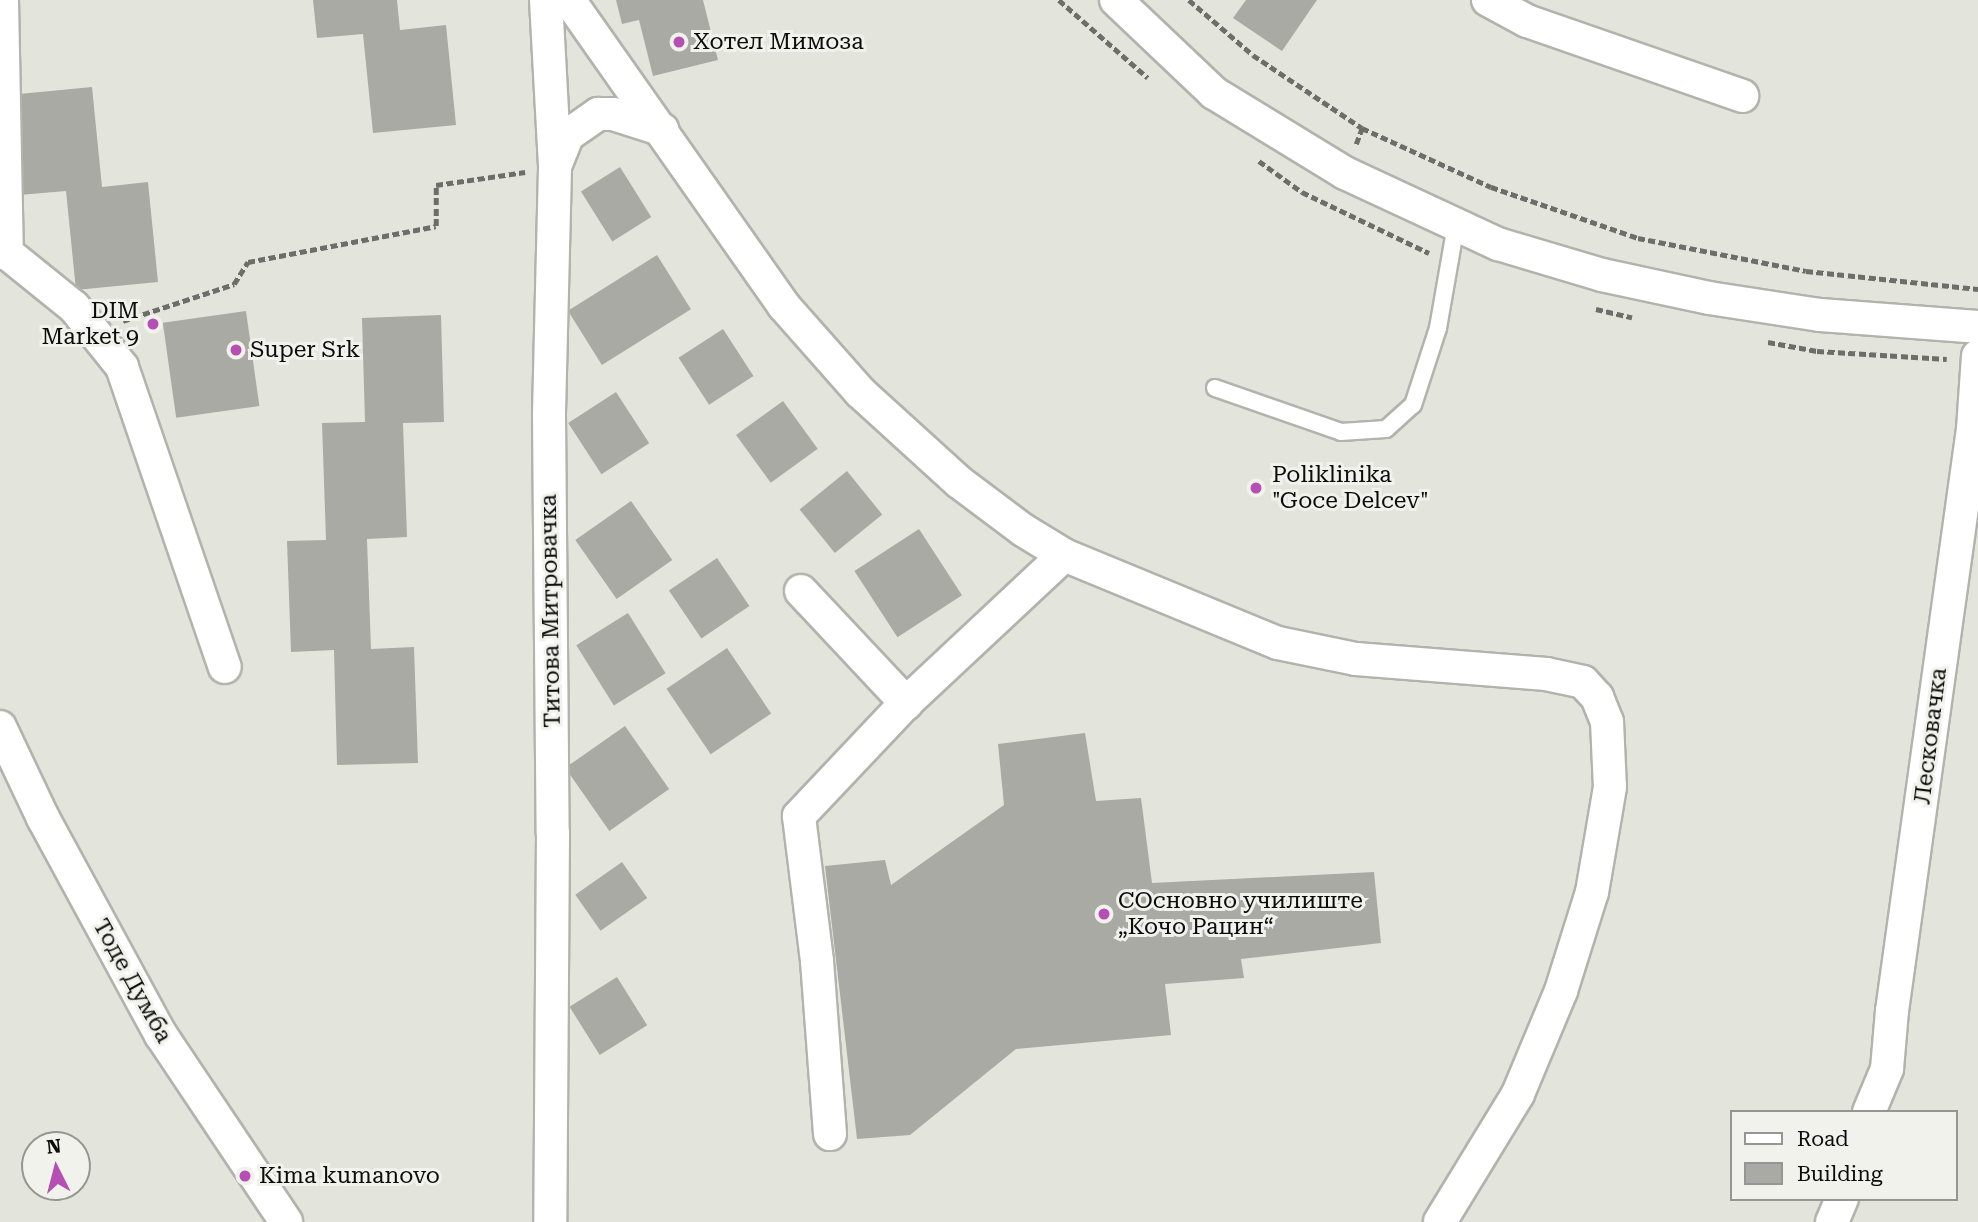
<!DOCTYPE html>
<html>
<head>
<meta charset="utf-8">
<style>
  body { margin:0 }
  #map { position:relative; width:1978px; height:1222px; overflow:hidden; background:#e3e5dd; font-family:"Roboto Serif",serif }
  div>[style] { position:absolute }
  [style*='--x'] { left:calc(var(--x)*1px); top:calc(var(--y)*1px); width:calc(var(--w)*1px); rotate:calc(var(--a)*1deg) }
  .building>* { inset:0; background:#a8aaa3; transform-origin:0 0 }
  .path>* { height:4.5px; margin-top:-2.25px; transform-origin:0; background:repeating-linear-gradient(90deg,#6d6e6a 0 7px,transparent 0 10.5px) }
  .roads { filter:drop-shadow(2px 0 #b1b3ac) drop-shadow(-2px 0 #b1b3ac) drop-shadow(0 2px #b1b3ac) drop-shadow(0 -2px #b1b3ac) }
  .service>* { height:16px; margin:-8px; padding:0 8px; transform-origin:8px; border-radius:8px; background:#fff }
  .minor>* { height:32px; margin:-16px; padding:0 16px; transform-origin:16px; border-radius:16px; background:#fff }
  .dots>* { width:19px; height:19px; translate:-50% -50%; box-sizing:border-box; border:4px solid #f0f2eb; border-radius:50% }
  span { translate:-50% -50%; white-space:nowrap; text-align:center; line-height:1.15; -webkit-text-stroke:6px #f0f2eb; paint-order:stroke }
  .poi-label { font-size:23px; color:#0c0c0a }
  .left { translate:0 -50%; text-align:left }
  .right { translate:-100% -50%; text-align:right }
  .street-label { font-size:23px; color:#0c0c0a }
  .legend { position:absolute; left:1730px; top:1110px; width:228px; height:91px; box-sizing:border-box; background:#f0f2eb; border:2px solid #959691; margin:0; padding:9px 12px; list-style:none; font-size:21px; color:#0c0c0a }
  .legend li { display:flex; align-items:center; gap:14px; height:35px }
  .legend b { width:35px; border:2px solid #959691 }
  .north { position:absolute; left:21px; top:1131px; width:70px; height:70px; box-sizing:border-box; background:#f0f2eb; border:2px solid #959691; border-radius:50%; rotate:354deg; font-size:19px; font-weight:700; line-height:28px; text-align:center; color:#0c0c0a }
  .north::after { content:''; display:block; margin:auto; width:24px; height:32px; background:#b64fb4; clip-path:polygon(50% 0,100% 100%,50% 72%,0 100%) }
</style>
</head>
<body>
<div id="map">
  <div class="building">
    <div style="clip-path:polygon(313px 0,397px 0,400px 30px,446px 25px,456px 125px,373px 133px,363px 34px,317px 38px)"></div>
    <div style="clip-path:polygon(616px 0,703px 0,718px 60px,653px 76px,639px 20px,622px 24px)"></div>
    <div style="clip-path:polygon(1246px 0,1317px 0,1282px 51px,1233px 18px)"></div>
    <div style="clip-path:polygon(92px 87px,102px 187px,148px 182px,158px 282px,76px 290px,66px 191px,19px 195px,9px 95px)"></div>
    <div style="left:620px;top:167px;width:59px;height:46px;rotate:58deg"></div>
    <div style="left:657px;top:255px;width:64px;height:105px;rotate:58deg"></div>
    <div style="left:246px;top:311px;width:96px;height:84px;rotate:82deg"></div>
    <div style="clip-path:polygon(441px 315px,444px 422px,403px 423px,407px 537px,367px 539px,371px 649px,414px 647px,418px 763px,337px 765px,334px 650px,291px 652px,287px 541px,326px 540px,322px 423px,365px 422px,362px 318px)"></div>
    <div style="left:723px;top:329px;width:56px;height:53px;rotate:57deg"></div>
    <div style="left:616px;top:392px;width:61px;height:57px;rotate:57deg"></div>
    <div style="left:783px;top:401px;width:59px;height:58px;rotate:54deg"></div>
    <div style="left:847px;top:471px;width:56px;height:61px;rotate:51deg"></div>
    <div style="left:631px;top:501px;width:72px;height:68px;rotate:55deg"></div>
    <div style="left:919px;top:529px;width:79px;height:77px;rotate:57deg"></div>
    <div style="left:717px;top:558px;width:58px;height:58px;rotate:56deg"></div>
    <div style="left:628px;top:613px;width:71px;height:61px;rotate:58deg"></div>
    <div style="left:727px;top:648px;width:79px;height:73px;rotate:56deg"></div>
    <div style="left:625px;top:726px;width:77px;height:73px;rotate:55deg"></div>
    <div style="clip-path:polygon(1085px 733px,1096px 801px,1141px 798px,1152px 883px,1374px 872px,1381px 943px,1241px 959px,1244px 978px,1165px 984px,1171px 1035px,1016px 1049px,910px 1135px,857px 1139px,825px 866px,885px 860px,891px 885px,1004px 805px,998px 744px)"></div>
    <div style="left:622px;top:862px;width:44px;height:57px;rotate:55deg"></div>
    <div style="left:617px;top:977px;width:57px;height:56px;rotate:58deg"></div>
  </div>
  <div class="path">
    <div style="--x:1059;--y:0;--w:118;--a:41.2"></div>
    <div style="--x:1189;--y:0;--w:84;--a:40.7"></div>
    <div style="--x:1253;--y:55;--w:131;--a:33.8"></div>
    <div style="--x:1362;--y:128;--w:142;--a:24.6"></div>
    <div style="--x:1491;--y:187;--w:156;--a:19.1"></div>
    <div style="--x:1638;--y:238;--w:171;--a:11.1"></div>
    <div style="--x:1806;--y:271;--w:173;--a:6"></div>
    <div style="--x:1356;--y:144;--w:17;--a:-69"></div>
    <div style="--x:1259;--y:161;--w:53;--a:35.8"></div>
    <div style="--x:1302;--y:192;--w:141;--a:25.7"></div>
    <div style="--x:1596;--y:309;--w:37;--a:13"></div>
    <div style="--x:123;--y:321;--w:117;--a:-18.4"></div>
    <div style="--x:234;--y:284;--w:26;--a:-58"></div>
    <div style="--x:248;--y:262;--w:191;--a:-10.8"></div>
    <div style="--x:436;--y:226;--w:41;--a:-90"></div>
    <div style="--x:436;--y:185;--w:90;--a:-8.3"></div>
    <div style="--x:1768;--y:342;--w:50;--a:10.4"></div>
    <div style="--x:1817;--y:351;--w:130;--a:3.5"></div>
  </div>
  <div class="roads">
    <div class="service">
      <div style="--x:1215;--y:388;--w:133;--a:19.2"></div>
      <div style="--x:1341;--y:432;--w:45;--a:-3.8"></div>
      <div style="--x:1386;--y:429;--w:36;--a:-42"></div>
      <div style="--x:1413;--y:405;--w:81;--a:-72"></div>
      <div style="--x:1438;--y:328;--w:105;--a:-80.1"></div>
    </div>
    <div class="minor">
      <div style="--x:2;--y:0;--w:253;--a:88.9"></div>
      <div style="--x:546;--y:0;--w:168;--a:86.9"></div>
      <div style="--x:555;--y:168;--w:247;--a:91.4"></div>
      <div style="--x:549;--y:415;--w:418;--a:89.5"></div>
      <div style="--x:553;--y:833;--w:389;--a:90.4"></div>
      <div style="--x:569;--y:0;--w:374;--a:54.9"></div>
      <div style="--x:784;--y:306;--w:115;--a:48.5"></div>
      <div style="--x:860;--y:392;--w:134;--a:42.3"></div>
      <div style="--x:959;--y:482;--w:80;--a:36.9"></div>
      <div style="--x:1023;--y:530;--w:48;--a:31.4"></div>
      <div style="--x:1064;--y:555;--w:231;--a:22.4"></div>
      <div style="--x:1278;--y:643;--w:80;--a:11.6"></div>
      <div style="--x:1356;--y:659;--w:191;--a:4.5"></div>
      <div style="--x:1546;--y:674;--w:38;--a:12"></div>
      <div style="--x:1583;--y:682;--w:21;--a:47"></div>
      <div style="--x:1597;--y:697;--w:27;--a:68"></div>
      <div style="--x:1607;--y:722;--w:65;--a:87.4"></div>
      <div style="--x:1610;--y:787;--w:107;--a:99.7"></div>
      <div style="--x:1592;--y:892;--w:104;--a:107.4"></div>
      <div style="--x:1561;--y:991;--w:112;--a:112.7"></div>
      <div style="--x:1518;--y:1094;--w:150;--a:121.4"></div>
      <div style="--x:1116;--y:0;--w:135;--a:43.5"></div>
      <div style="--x:1214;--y:93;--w:153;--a:31.4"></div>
      <div style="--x:1345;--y:173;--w:169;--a:24.9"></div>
      <div style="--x:1498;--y:244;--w:109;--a:16.6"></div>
      <div style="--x:1602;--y:275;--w:109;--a:12.1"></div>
      <div style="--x:1709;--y:298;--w:112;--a:8.7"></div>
      <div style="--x:1820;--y:315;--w:158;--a:4.3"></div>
      <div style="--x:1488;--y:0;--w:44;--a:28.3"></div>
      <div style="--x:1527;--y:21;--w:228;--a:19.2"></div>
      <div style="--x:556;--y:164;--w:31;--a:-68"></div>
      <div style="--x:568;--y:135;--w:37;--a:-35"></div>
      <div style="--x:598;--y:114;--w:15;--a:0"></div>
      <div style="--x:613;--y:114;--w:52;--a:17.7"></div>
      <div style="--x:0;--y:253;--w:7;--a:0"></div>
      <div style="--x:7;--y:253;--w:86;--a:38.9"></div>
      <div style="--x:74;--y:307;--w:77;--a:51.3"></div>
      <div style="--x:122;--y:367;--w:317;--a:71.1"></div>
      <div style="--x:801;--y:591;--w:154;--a:46.8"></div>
      <div style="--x:0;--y:727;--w:101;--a:64.7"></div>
      <div style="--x:43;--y:818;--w:247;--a:61.5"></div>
      <div style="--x:161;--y:1035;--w:225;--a:56.2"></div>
      <div style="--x:1869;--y:1112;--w:47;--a:-67.3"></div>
      <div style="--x:1887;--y:1069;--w:58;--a:-85.1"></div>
      <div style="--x:1892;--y:1011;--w:588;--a:-82.08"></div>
      <div style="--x:1973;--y:429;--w:73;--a:-86.1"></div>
      <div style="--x:830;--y:1134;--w:173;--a:-94.3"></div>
      <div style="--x:817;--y:961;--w:146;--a:-97.1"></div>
      <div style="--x:799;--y:816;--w:156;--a:-46.6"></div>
      <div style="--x:906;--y:703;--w:216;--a:-43.1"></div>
      <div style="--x:1832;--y:1222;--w:25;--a:-67"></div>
    </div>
  </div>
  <div class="dots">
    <div style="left:679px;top:42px;background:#b64fb4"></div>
    <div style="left:153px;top:324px;background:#b64fb4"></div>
    <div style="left:236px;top:350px;background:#b64fb4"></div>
    <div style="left:1256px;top:488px;background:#b64fb4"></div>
    <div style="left:1104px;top:914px;background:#b64fb4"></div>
    <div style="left:245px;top:1176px;background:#b64fb4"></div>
  </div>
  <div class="poi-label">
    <span class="left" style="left:693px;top:42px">Хотел Мимоза</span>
    <span class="right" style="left:139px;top:324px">DIM<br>Market 9</span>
    <span class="left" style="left:250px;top:350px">Super Srk</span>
    <span class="left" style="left:1272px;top:488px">Poliklinika<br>"Goce Delcev"</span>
    <span class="left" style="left:1118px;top:914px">СОсновно училиште<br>„Кочо Рацин“</span>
    <span class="left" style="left:259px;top:1176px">Kima kumanovo</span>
  </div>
  <div class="street-label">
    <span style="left:551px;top:611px;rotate:-91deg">Титова Митровачка</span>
    <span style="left:1931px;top:736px;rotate:-83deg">Лесковачка</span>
    <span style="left:132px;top:981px;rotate:61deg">Тоде Думба</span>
  </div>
  <ul class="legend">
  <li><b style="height:9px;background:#fff"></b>Road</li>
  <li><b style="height:19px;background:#a8aaa3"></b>Building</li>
  </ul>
  <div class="north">N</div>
</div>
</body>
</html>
